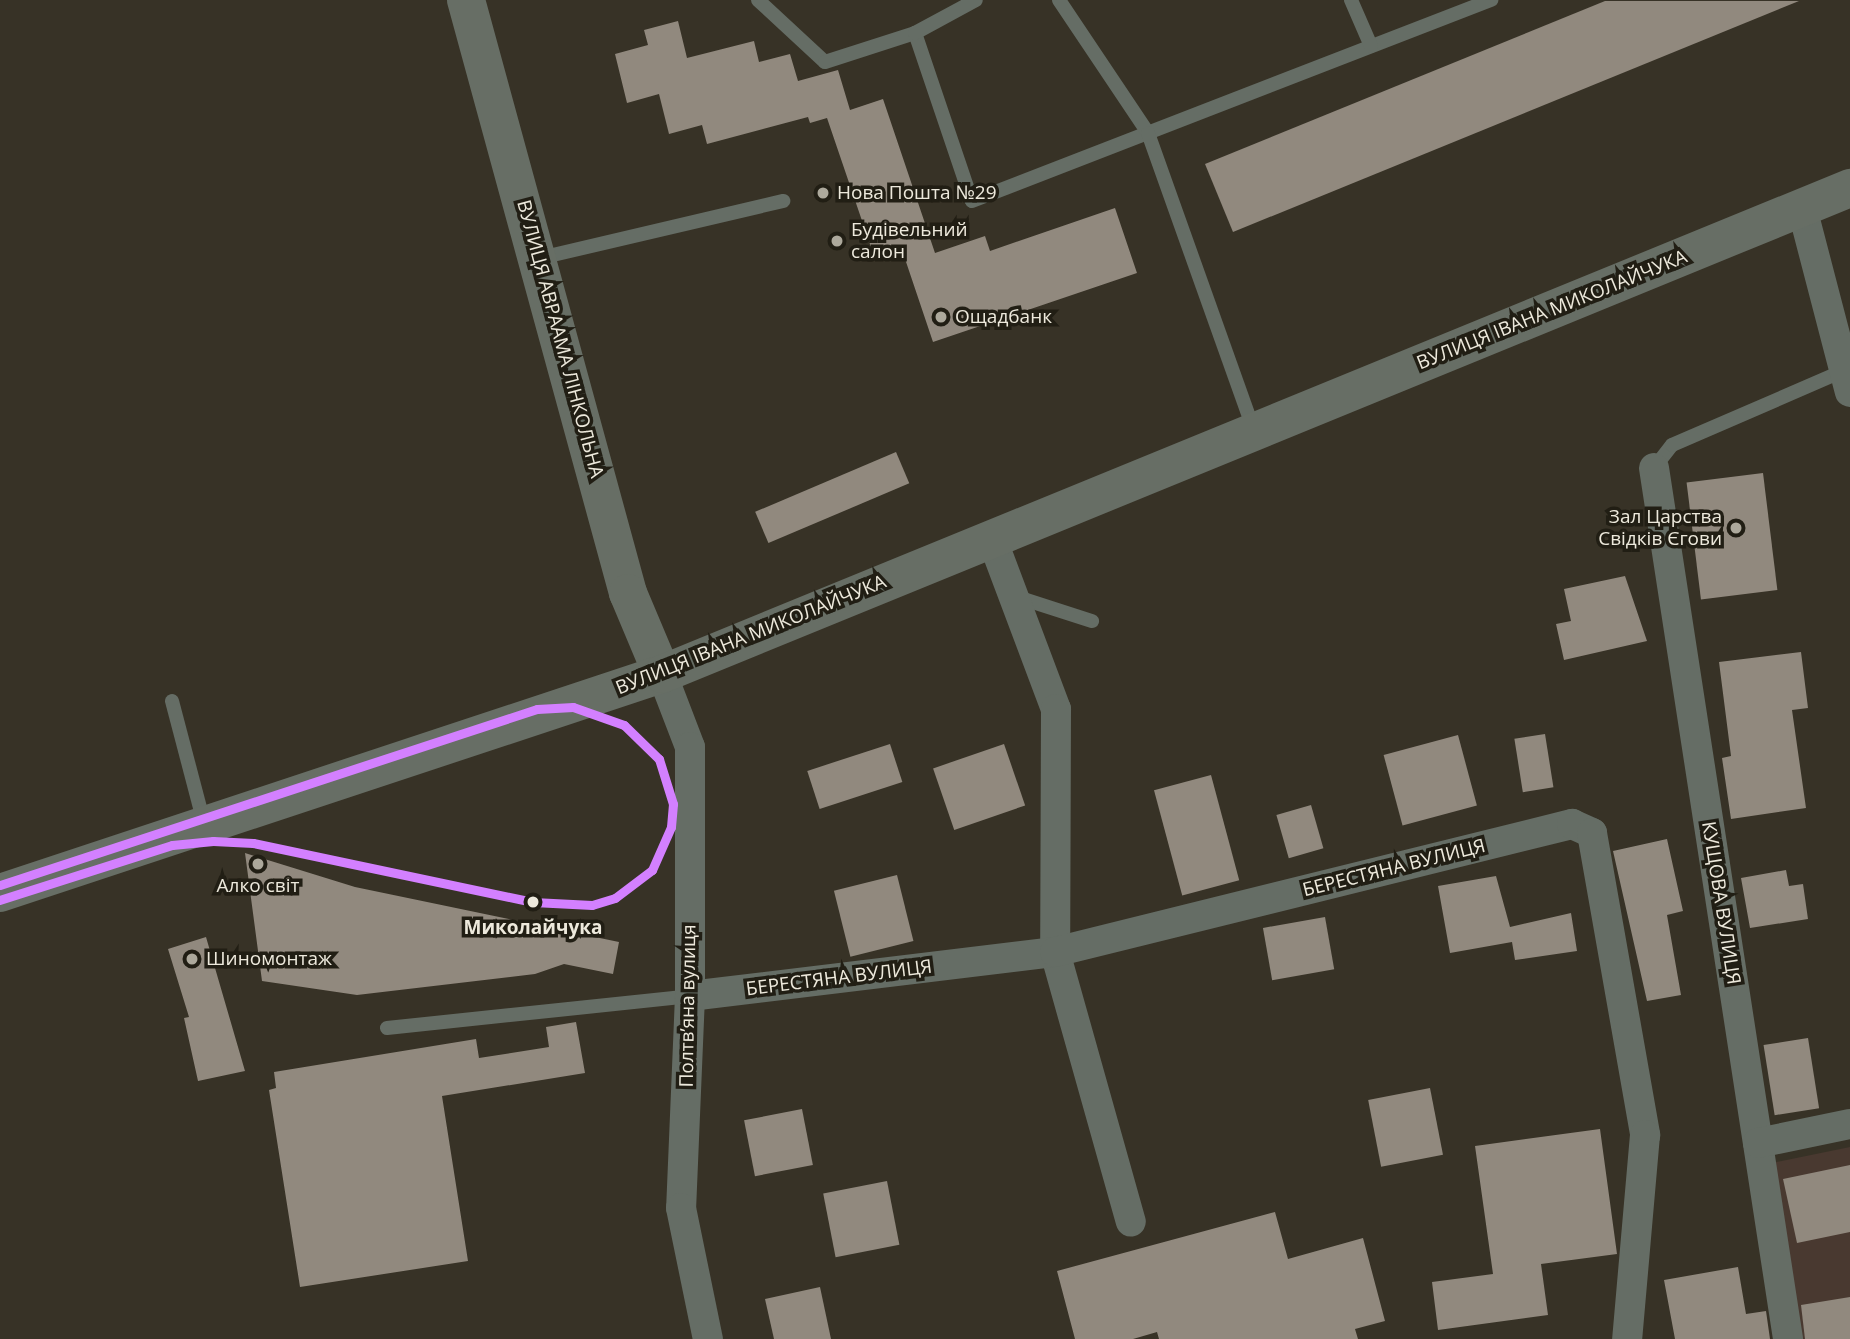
<!DOCTYPE html>
<html>
<head>
<meta charset="utf-8">
<style>
  body { margin:0 }
  #map { position:relative; width:1850px; height:1339px; overflow:hidden; background:#373226; font-family:"Open Sans",sans-serif }
  div>[style] { position:absolute }
  [style*='--x'] { left:calc(var(--x)*1px); top:calc(var(--y)*1px); width:calc(var(--w)*1px); rotate:calc(var(--a)*1deg) }
  .industrial>* { inset:0; background:#493930 }
  .building>* { inset:0; background:#91897e; transform-origin:0 0 }
  .lane>* { height:14px; margin:-7px; padding:0 7px; transform-origin:7px; border-radius:7px; background:#656d65 }
  .street>* { height:30px; margin:-15px; padding:0 15px; transform-origin:15px; border-radius:15px; background:#656d65 }
  .secondary>* { height:38px; margin:-19px; padding:0 19px; transform-origin:19px; border-radius:19px; background:#676e65 }
  .tram-1>* { height:9px; margin:-4.5px; padding:0 4.5px; transform-origin:4.5px; border-radius:4.5px; background:#d380ff }
  .dots>* { width:19px; height:19px; translate:-50% -50%; box-sizing:border-box; border:4px solid #211e14; border-radius:50% }
  span { translate:-50% -50%; white-space:nowrap; text-align:center; line-height:1.15; -webkit-text-stroke:7px #211e14; paint-order:stroke }
  .poi-label { font-size:19px; color:#ede9dc }
  .left { translate:0 -50%; text-align:left }
  .right { translate:-100% -50%; text-align:right }
  .street-label { font-size:19px; color:#ede9dc }
  .stop-label { font-size:19px; color:#ede9dc; font-weight:700 }
</style>
</head>
<body>
<div id="map">
  <div class="industrial">
    <div style="clip-path:polygon(1850px 1147px,1850px 1339px,1795px 1339px,1767px 1164px)"></div>
  </div>
  <div class="building">
    <div style="clip-path:polygon(1605px 1px,1799px 1px,1233px 232px,1205px 164px)"></div>
    <div style="clip-path:polygon(678px 21px,687px 58px,754px 41px,759px 62px,790px 54px,798px 81px,838px 70px,850px 110px,883px 99px,935px 253px,985px 236px,990px 251px,1115px 208px,1137px 273px,933px 342px,901px 247px,874px 256px,827px 118px,810px 123px,808px 117px,707px 144px,702px 125px,669px 134px,659px 94px,627px 103px,615px 54px,648px 45px,644px 30px)"></div>
    <div style="left:896px;top:452px;width:34px;height:153px;rotate:67deg"></div>
    <div style="left:1763px;top:473px;width:118px;height:77px;rotate:83deg"></div>
    <div style="clip-path:polygon(1625px 576px,1647px 641px,1564px 660px,1556px 624px,1571px 621px,1564px 589px)"></div>
    <div style="clip-path:polygon(1801px 652px,1808px 708px,1792px 710px,1806px 808px,1731px 819px,1722px 758px,1731px 756px,1719px 662px)"></div>
    <div style="left:1545px;top:734px;width:54px;height:31px;rotate:81deg"></div>
    <div style="left:1458px;top:735px;width:73px;height:77px;rotate:75deg"></div>
    <div style="left:890px;top:744px;width:40px;height:87px;rotate:72deg"></div>
    <div style="left:1004px;top:744px;width:65px;height:75px;rotate:71deg"></div>
    <div style="left:1211px;top:775px;width:109px;height:59px;rotate:75deg"></div>
    <div style="left:1311px;top:805px;width:45px;height:36px;rotate:74deg"></div>
    <div style="clip-path:polygon(1667px 839px,1683px 911px,1667px 915px,1681px 995px,1647px 1001px,1613px 851px)"></div>
    <div style="clip-path:polygon(245px 853px,355px 887px,619px 942px,613px 974px,564px 964px,535px 974px,357px 995px,262px 981px)"></div>
    <div style="clip-path:polygon(1786px 870px,1789px 886px,1803px 884px,1808px 919px,1750px 928px,1741px 878px)"></div>
    <div style="left:897px;top:875px;width:68px;height:65px;rotate:76deg"></div>
    <div style="clip-path:polygon(1496px 876px,1510px 927px,1571px 913px,1577px 951px,1515px 960px,1512px 942px,1450px 953px,1438px 886px)"></div>
    <div style="left:1325px;top:917px;width:53px;height:63px;rotate:80deg"></div>
    <div style="clip-path:polygon(206px 937px,245px 1071px,198px 1081px,184px 1018px,189px 1017px,168px 949px)"></div>
    <div style="clip-path:polygon(576px 1022px,585px 1073px,442px 1096px,468px 1261px,300px 1287px,269px 1090px,276px 1088px,274px 1072px,476px 1039px,479px 1058px,549px 1047px,546px 1027px)"></div>
    <div style="left:1808px;top:1038px;width:71px;height:45px;rotate:81deg"></div>
    <div style="left:1430px;top:1088px;width:68px;height:63px;rotate:79deg"></div>
    <div style="left:802px;top:1109px;width:57px;height:59px;rotate:79deg"></div>
    <div style="clip-path:polygon(1600px 1129px,1617px 1254px,1541px 1264px,1548px 1315px,1438px 1330px,1432px 1282px,1493px 1274px,1475px 1146px)"></div>
    <div style="clip-path:polygon(1850px 1165px,1850px 1232px,1797px 1243px,1783px 1179px)"></div>
    <div style="left:887px;top:1181px;width:65px;height:65px;rotate:79deg"></div>
    <div style="clip-path:polygon(1275px 1212px,1288px 1259px,1363px 1238px,1385px 1321px,1355px 1329px,1358px 1339px,1159px 1339px,1157px 1332px,1133px 1339px,1075px 1339px,1057px 1271px)"></div>
    <div style="clip-path:polygon(1738px 1267px,1746px 1314px,1766px 1311px,1770px 1339px,1675px 1339px,1664px 1280px)"></div>
    <div style="clip-path:polygon(820px 1287px,831px 1339px,774px 1339px,765px 1299px)"></div>
    <div style="clip-path:polygon(1850px 1297px,1850px 1339px,1805px 1339px,1801px 1305px)"></div>
  </div>
  <div class="lane">
    <div style="--x:758;--y:0;--w:91;--a:42.8"></div>
    <div style="--x:825;--y:62;--w:95;--a:-17.9"></div>
    <div style="--x:915;--y:33;--w:177;--a:71.3"></div>
    <div style="--x:972;--y:201;--w:557;--a:-21.17"></div>
    <div style="--x:1059;--y:0;--w:160;--a:56.2"></div>
    <div style="--x:1148;--y:133;--w:316;--a:70.4"></div>
    <div style="--x:1351;--y:0;--w:50;--a:66.5"></div>
    <div style="--x:915;--y:33;--w:69;--a:-28.4"></div>
    <div style="--x:540;--y:258;--w:250;--a:-13.2"></div>
    <div style="--x:1654;--y:468;--w:29;--a:-52"></div>
    <div style="--x:1672;--y:445;--w:189;--a:-23.4"></div>
    <div style="--x:1014;--y:596;--w:82;--a:17.8"></div>
    <div style="--x:172;--y:701;--w:126;--a:75.3"></div>
    <div style="--x:387;--y:1028;--w:305;--a:-6"></div>
  </div>
  <div class="street">
    <div style="--x:1802;--y:208;--w:190;--a:75.4"></div>
    <div style="--x:1654;--y:468;--w:881;--a:81.25"></div>
    <div style="--x:992;--y:539;--w:182;--a:69.4"></div>
    <div style="--x:1056;--y:709;--w:243;--a:90.2"></div>
    <div style="--x:1055;--y:952;--w:280;--a:74.3"></div>
    <div style="--x:662;--y:674;--w:78;--a:69"></div>
    <div style="--x:690;--y:747;--w:249;--a:90"></div>
    <div style="--x:690;--y:996;--w:212;--a:92.4"></div>
    <div style="--x:681;--y:1208;--w:134;--a:78.4"></div>
    <div style="--x:690;--y:996;--w:368;--a:-6.9"></div>
    <div style="--x:1055;--y:952;--w:533;--a:-13.91"></div>
    <div style="--x:1572;--y:824;--w:22;--a:24"></div>
    <div style="--x:1592;--y:833;--w:307;--a:80"></div>
    <div style="--x:1645;--y:1135;--w:205;--a:95"></div>
    <div style="--x:1758;--y:1143;--w:94;--a:-11.7"></div>
  </div>
  <div class="secondary">
    <div style="--x:466;--y:0;--w:615;--a:74.72"></div>
    <div style="--x:628;--y:593;--w:88;--a:67.2"></div>
    <div style="--x:0;--y:893;--w:697;--a:-18.31"></div>
    <div style="--x:662;--y:674;--w:1284;--a:-22.25"></div>
  </div>
  <div class="tram-1">
    <div style="--x:0;--y:885;--w:565;--a:-18.15"></div>
    <div style="--x:537;--y:709;--w:36;--a:-3"></div>
    <div style="--x:573;--y:707;--w:54;--a:19.4"></div>
    <div style="--x:624;--y:725;--w:49;--a:44.2"></div>
    <div style="--x:659;--y:759;--w:47;--a:72.7"></div>
    <div style="--x:673;--y:804;--w:23;--a:95"></div>
    <div style="--x:671;--y:827;--w:47;--a:113.8"></div>
    <div style="--x:652;--y:870;--w:46;--a:142.9"></div>
    <div style="--x:615;--y:898;--w:24;--a:163"></div>
    <div style="--x:592;--y:905;--w:59;--a:-177.1"></div>
    <div style="--x:533;--y:902;--w:286;--a:-168.1"></div>
    <div style="--x:253;--y:843;--w:40;--a:-177.1"></div>
    <div style="--x:213;--y:841;--w:41;--a:174.4"></div>
    <div style="--x:172;--y:845;--w:181;--a:162.3"></div>
  </div>
  <div class="dots">
    <div style="left:823px;top:193px;background:#ada99c"></div>
    <div style="left:837px;top:241px;background:#ada99c"></div>
    <div style="left:941px;top:317px;background:#ada99c"></div>
    <div style="left:1736px;top:528px;background:#ada99c"></div>
    <div style="left:258px;top:864px;background:#ada99c"></div>
    <div style="left:533px;top:902px;background:#ede9dc"></div>
    <div style="left:192px;top:959px;background:#ada99c"></div>
  </div>
  <div class="poi-label">
    <span class="left" style="left:837px;top:193px">Нова Пошта №29</span>
    <span class="left" style="left:851px;top:241px">Будівельний<br>салон</span>
    <span class="left" style="left:955px;top:317px">Ощадбанк</span>
    <span class="right" style="left:1722px;top:528px">Зал Царства<br>Свідків Єгови</span>
    <span style="left:258px;top:886px">Алко світ</span>
    <span class="left" style="left:206px;top:959px">Шиномонтаж</span>
  </div>
  <div class="street-label">
    <span style="left:1552px;top:310px;rotate:-22deg">ВУЛИЦЯ ІВАНА МИКОЛАЙЧУКА</span>
    <span style="left:560px;top:339px;rotate:75deg">ВУЛИЦЯ АВРААМА ЛІНКОЛЬНА</span>
    <span style="left:751px;top:635px;rotate:-22deg">ВУЛИЦЯ ІВАНА МИКОЛАЙЧУКА</span>
    <span style="left:1394px;top:868px;rotate:-14deg">БЕРЕСТЯНА ВУЛИЦЯ</span>
    <span style="left:1721px;top:903px;rotate:81deg">КУЩОВА ВУЛИЦЯ</span>
    <span style="left:839px;top:978px;rotate:-7deg">БЕРЕСТЯНА ВУЛИЦЯ</span>
    <span style="left:688px;top:1006px;rotate:-89deg">Полтвʼяна вулиця</span>
  </div>
  <div class="stop-label">
    <span style="left:533px;top:928px">Миколайчука</span>
  </div>
</div>
</body>
</html>
